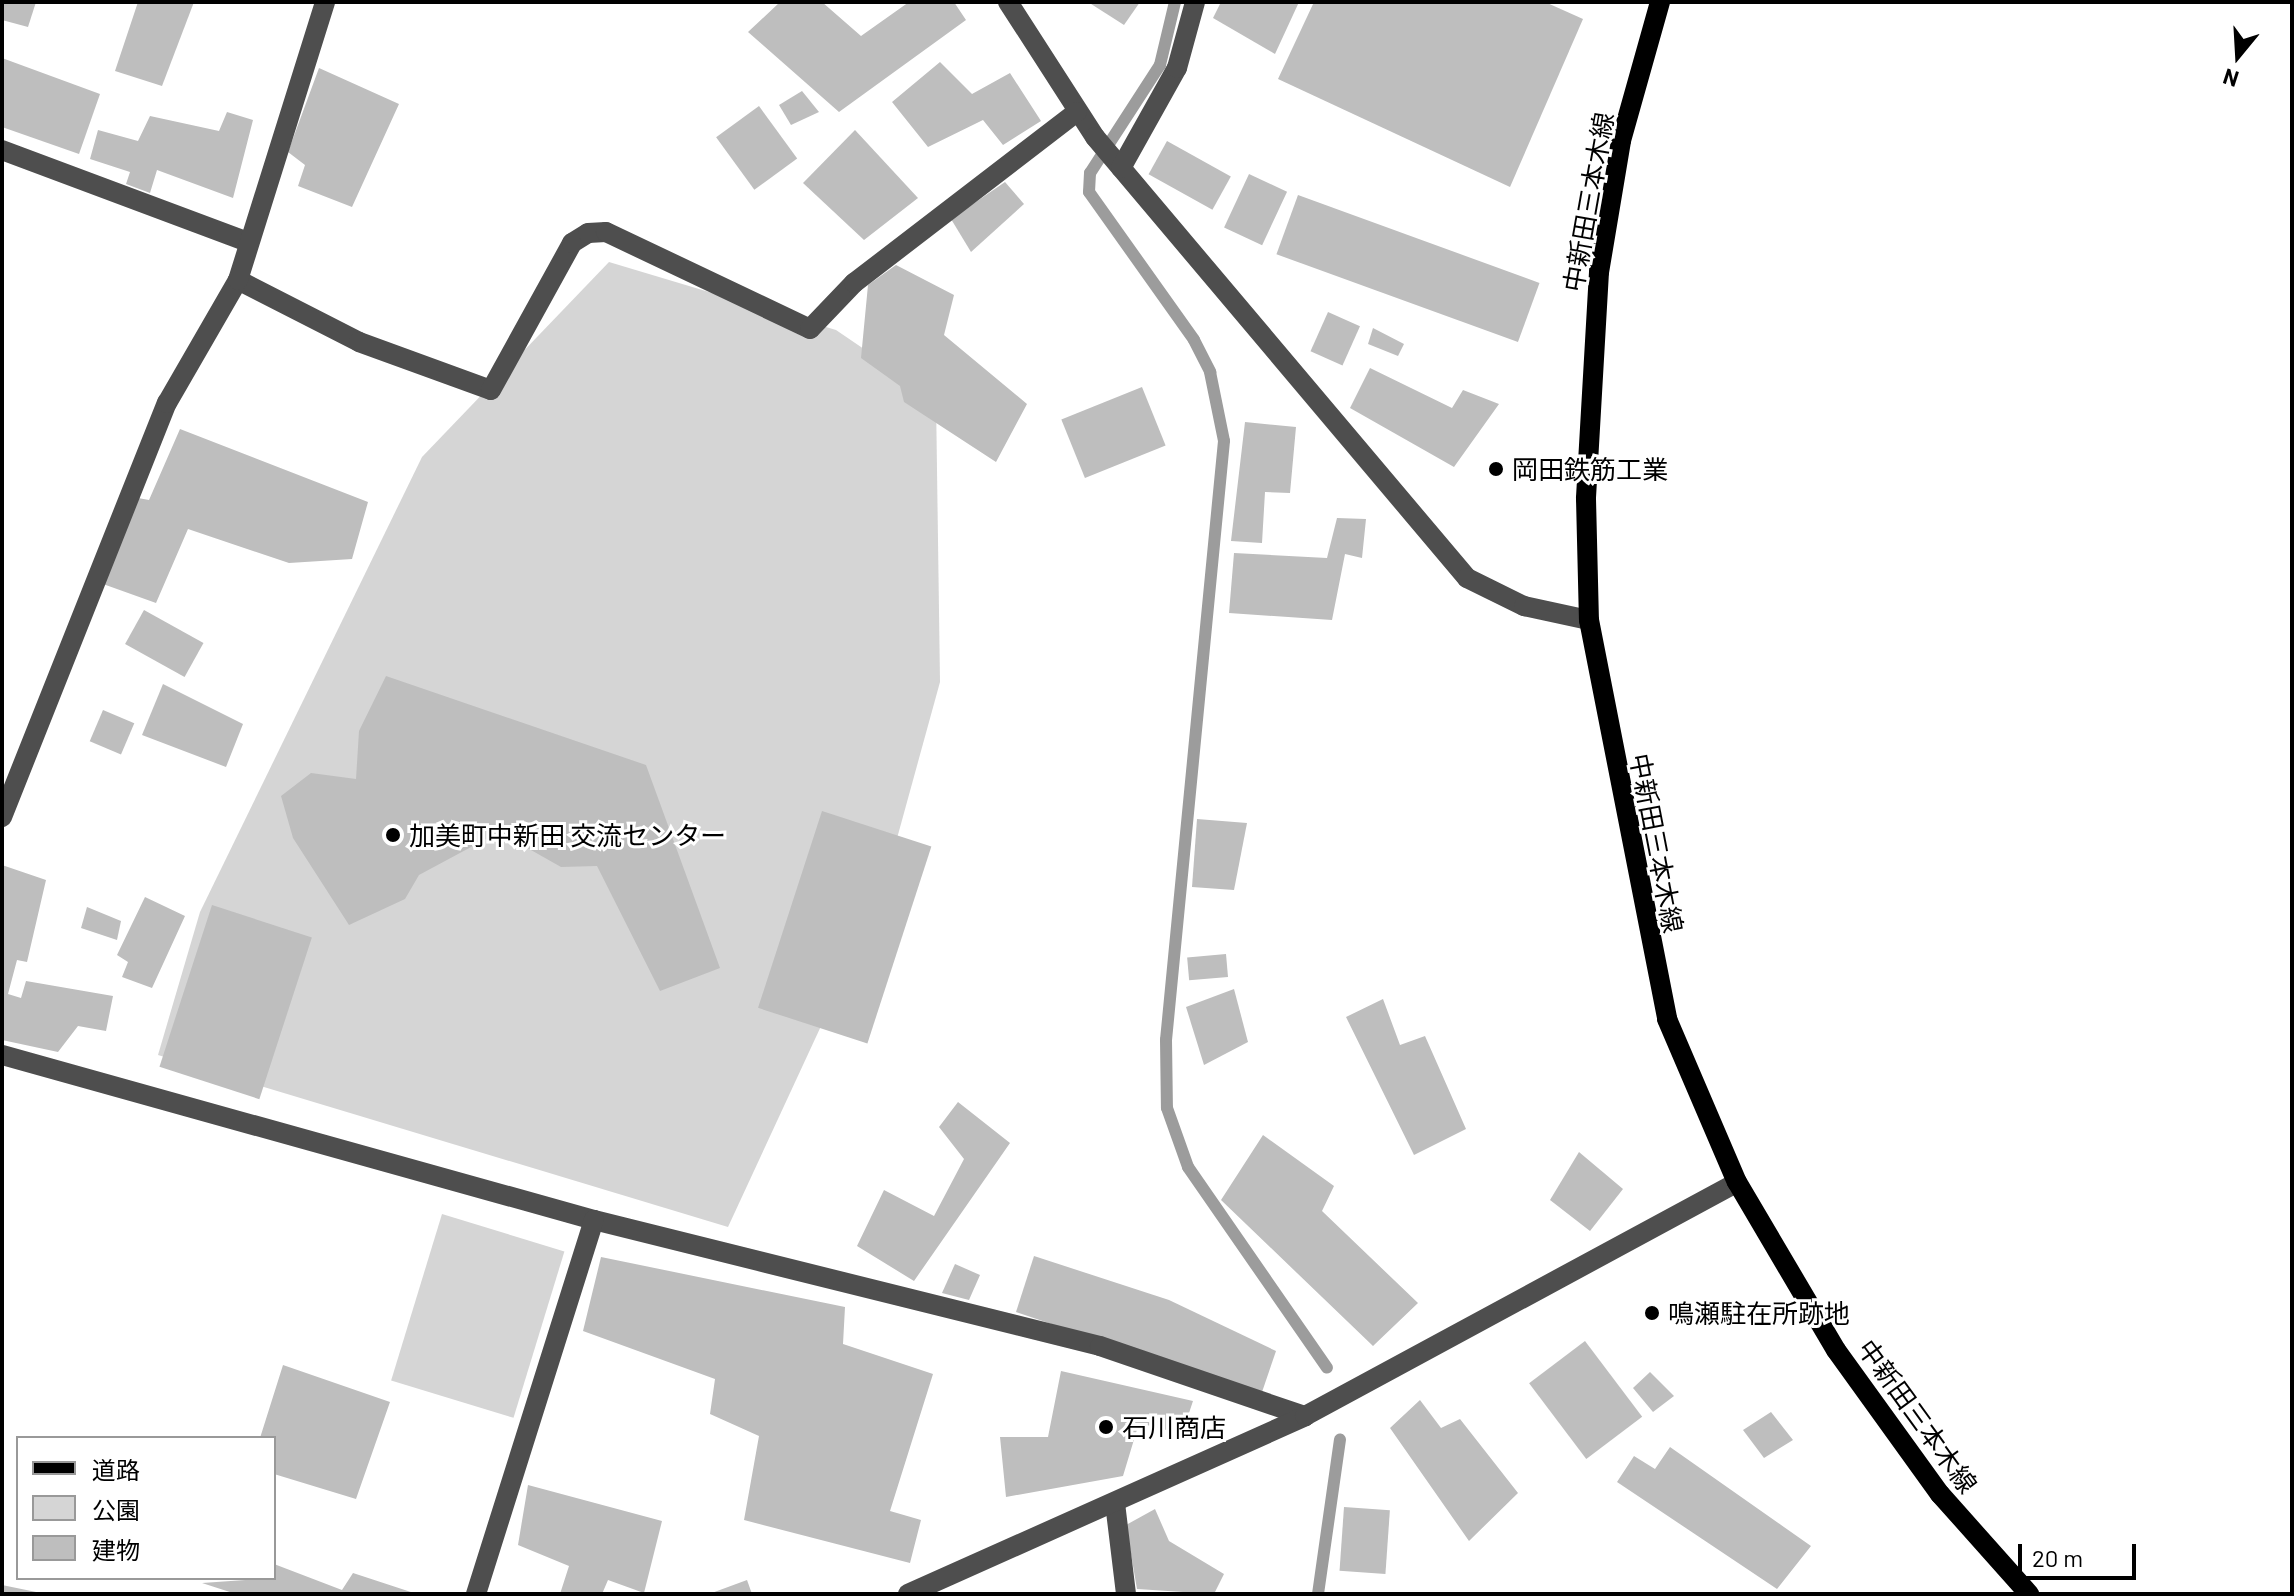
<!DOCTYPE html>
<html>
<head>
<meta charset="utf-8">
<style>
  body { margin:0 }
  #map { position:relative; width:2294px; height:1596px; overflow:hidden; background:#fff; font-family:Barlow,"Noto Sans JP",sans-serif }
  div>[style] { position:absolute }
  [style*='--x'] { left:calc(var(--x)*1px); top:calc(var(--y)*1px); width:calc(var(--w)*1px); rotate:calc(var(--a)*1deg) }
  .green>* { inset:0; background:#d5d5d5; transform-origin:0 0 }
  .stream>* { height:12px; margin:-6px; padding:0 6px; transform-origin:6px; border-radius:6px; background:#9c9c9c }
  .building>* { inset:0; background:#bebebe; transform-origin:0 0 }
  .minor>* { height:20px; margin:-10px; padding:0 10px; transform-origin:10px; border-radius:10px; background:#4e4e4e }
  .major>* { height:20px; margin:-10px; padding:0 10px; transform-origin:10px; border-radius:10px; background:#000 }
  .dots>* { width:22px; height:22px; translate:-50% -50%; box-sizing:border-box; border:4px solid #fff; border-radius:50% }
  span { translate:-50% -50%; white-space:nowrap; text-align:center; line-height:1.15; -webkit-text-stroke:6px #fff; paint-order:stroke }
  .street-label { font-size:26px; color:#000 }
  .poi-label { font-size:26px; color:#000 }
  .left { translate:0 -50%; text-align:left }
  .frame { position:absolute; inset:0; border:4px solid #000; pointer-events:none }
  .legend { position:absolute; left:16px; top:1436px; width:260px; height:144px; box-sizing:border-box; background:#fff; border:2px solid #999; margin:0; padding:10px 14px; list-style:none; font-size:24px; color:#000 }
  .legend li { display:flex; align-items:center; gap:16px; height:40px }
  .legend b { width:40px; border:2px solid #999 }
  .north { position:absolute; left:2198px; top:16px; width:80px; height:80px; -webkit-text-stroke:6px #fff; paint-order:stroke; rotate:198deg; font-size:22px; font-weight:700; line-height:32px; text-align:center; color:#000 }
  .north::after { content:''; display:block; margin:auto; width:28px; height:36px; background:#000; clip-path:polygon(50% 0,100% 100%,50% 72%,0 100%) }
  .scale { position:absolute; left:2018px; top:1544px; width:118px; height:36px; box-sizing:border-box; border:4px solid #000; border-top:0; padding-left:10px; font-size:24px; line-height:28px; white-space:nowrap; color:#000; -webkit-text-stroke:6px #fff; paint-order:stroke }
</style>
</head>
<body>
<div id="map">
  <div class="green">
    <div style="clip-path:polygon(609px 262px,836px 330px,936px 398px,940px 682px,896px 842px,828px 1011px,728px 1227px,158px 1055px,200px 912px,422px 457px)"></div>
    <div style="left:442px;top:1214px;width:128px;height:174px;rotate:17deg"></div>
  </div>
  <div class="stream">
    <div style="--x:1175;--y:2;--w:65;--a:103.4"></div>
    <div style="--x:1160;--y:65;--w:129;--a:122.9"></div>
    <div style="--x:1090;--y:173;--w:19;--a:93"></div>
    <div style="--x:1089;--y:192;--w:181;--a:54.6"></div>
    <div style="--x:1194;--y:340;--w:36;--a:63"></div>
    <div style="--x:1210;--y:372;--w:70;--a:78.5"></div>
    <div style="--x:1224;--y:441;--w:602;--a:95.53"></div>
    <div style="--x:1166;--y:1040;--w:68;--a:89.2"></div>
    <div style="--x:1167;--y:1108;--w:63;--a:70.4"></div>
    <div style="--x:1188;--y:1167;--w:244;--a:55.3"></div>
    <div style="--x:1318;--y:1594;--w:156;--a:-81.9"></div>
  </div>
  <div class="building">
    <div style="clip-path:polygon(2px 2px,36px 2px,28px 27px,2px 20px)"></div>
    <div style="clip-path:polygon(138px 2px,194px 2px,162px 86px,115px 71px)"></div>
    <div style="clip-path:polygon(780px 2px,822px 2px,861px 36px,909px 2px,954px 2px,966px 20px,839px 112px,748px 32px)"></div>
    <div style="clip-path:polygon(1088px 2px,1140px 2px,1124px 25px)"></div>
    <div style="clip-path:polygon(1221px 2px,1299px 2px,1275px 54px,1213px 18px)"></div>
    <div style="clip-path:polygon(1314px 2px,1545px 2px,1583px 19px,1510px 187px,1278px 79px)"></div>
    <div style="clip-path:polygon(2px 58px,100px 94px,79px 154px,2px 127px)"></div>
    <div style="clip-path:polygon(940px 62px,972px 94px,1010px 73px,1041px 121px,1003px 145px,983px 120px,928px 147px,892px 102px)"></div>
    <div style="clip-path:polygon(319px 68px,399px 104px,352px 207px,298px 186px,305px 165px,288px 152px)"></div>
    <div style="clip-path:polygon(802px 91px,819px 112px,791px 125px,779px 105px)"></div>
    <div style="left:759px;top:106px;width:65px;height:53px;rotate:54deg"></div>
    <div style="clip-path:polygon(227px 112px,253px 120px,233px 198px,157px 170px,150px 193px,126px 184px,130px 172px,90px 159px,98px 130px,138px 141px,150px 116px,219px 131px)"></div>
    <div style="clip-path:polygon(855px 130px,918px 198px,864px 240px,803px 183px)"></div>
    <div style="left:1167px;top:141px;width:73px;height:38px;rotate:29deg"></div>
    <div style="left:1249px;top:174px;width:42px;height:59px;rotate:25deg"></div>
    <div style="clip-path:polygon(1005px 182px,1024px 204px,971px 252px,951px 219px)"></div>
    <div style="left:1298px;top:195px;width:257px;height:63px;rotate:20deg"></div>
    <div style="clip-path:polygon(896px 265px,954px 295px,944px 335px,1027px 404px,996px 462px,904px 402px,900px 386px,861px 358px,868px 285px)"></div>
    <div style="left:1328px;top:312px;width:35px;height:43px;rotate:24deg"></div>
    <div style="clip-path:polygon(1373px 328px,1404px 344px,1398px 356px,1368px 344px)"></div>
    <div style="clip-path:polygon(1370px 368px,1452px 408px,1463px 390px,1499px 404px,1454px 467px,1350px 408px)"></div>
    <div style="left:1142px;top:387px;width:63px;height:87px;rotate:68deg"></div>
    <div style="clip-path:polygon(1245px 422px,1296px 427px,1290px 493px,1265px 492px,1262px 543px,1231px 541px)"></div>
    <div style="clip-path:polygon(180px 429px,368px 502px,352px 559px,289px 563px,188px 529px,156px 603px,103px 584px,138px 498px,149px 500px)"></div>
    <div style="clip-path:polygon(1337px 518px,1366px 519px,1362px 558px,1345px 554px,1332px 620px,1229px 613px,1234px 553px,1327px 558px)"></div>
    <div style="left:144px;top:610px;width:68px;height:39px;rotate:29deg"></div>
    <div style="clip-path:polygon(386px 676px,646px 765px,720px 968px,660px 991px,597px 866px,561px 867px,499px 832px,419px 875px,405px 899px,349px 925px,293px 838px,281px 796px,311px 773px,356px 779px,359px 731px)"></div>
    <div style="clip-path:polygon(163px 684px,243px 724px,226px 767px,142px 735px)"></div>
    <div style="left:103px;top:710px;width:34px;height:34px;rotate:23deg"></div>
    <div style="left:822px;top:811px;width:115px;height:207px;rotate:18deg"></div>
    <div style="clip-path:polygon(1197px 819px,1247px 823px,1234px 890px,1192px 887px)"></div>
    <div style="clip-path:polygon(2px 865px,46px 880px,27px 962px,17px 960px,8px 994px,21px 998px,26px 981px,113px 996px,106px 1031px,78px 1026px,58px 1052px,2px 1040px)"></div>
    <div style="clip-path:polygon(145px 897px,185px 916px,152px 988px,122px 977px,128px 962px,117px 955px)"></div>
    <div style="left:212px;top:905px;width:105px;height:170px;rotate:18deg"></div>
    <div style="clip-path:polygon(87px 907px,121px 921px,117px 940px,81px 928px)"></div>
    <div style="left:1226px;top:954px;width:23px;height:39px;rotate:85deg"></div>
    <div style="clip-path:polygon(1234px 989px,1248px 1042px,1204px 1065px,1186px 1007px)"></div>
    <div style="clip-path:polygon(1383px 999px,1400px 1045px,1425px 1036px,1466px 1129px,1414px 1155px,1346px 1017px)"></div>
    <div style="clip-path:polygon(958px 1102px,1010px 1143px,914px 1281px,857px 1246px,884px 1190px,934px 1216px,964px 1159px,939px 1127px)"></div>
    <div style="clip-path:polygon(1263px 1135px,1334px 1186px,1322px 1211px,1418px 1303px,1373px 1346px,1221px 1200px)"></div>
    <div style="clip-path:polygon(1579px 1152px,1623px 1189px,1590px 1231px,1550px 1200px)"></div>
    <div style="clip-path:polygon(1034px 1256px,1169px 1300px,1276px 1351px,1261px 1395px,1016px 1312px)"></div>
    <div style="clip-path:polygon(601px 1257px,845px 1307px,843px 1344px,933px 1374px,890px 1511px,921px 1520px,910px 1563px,744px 1520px,759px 1436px,710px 1414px,715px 1379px,583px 1331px)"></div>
    <div style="clip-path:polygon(955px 1264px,980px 1275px,969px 1300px,942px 1293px)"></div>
    <div style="left:1585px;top:1341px;width:95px;height:70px;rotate:53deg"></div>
    <div style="clip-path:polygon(283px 1365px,390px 1402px,356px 1499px,274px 1474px,274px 1438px,260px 1438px)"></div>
    <div style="clip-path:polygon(1061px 1371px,1193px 1401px,1182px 1434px,1139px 1423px,1123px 1476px,1006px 1497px,1000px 1437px,1048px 1437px)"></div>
    <div style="clip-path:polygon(1650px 1372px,1674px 1396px,1653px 1412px,1633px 1388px)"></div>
    <div style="clip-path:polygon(1420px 1400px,1441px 1428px,1460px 1419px,1518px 1493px,1469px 1541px,1390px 1428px)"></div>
    <div style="clip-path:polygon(1771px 1412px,1793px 1440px,1764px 1458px,1743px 1430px)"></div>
    <div style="clip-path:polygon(1670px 1447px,1811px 1546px,1777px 1589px,1617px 1482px,1634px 1456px,1655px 1469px)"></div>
    <div style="clip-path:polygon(528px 1485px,662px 1521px,644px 1593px,608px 1580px,602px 1594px,560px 1594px,569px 1566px,518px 1545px)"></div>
    <div style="left:1344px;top:1507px;width:46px;height:64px;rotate:4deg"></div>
    <div style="clip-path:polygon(1155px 1509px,1169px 1541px,1224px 1574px,1214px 1594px,1137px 1589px,1126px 1525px)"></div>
    <div style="clip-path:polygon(274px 1564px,342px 1590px,353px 1573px,417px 1594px,236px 1594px,202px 1583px,274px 1578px)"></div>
    <div style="clip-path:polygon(747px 1580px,752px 1594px,709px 1594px)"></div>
    <div style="clip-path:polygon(2px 1585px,41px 1593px,41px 1594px,2px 1594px)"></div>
  </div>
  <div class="minor">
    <div style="--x:1008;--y:2;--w:161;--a:57.2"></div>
    <div style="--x:1095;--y:137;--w:577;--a:49.85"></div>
    <div style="--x:1467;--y:578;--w:64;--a:26.2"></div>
    <div style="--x:1524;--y:606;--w:66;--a:12.2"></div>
    <div style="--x:2;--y:150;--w:260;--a:20.5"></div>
    <div style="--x:1121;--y:168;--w:115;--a:-60.8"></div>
    <div style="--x:1177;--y:68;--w:68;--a:-74.7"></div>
    <div style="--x:238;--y:280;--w:136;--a:27.1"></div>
    <div style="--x:359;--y:342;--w:140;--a:20"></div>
    <div style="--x:491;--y:390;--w:168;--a:-61.1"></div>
    <div style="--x:572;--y:243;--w:19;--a:-32"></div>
    <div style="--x:588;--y:233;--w:18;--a:-3"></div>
    <div style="--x:606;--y:232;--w:226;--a:25.4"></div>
    <div style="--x:810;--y:329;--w:64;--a:-46.3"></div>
    <div style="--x:854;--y:283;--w:281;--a:-37.5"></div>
    <div style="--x:2;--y:817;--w:446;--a:-68.3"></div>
    <div style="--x:167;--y:403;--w:142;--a:-60"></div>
    <div style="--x:238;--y:280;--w:291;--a:-72.6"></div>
    <div style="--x:2;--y:1055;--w:615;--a:15.57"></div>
    <div style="--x:594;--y:1220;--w:521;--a:13.98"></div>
    <div style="--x:1100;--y:1346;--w:217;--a:18.9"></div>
    <div style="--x:1115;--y:1503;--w:92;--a:83.1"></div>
    <div style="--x:476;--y:1594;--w:392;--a:-72.5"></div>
    <div style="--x:908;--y:1594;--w:435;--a:-24.1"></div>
    <div style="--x:1305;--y:1416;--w:491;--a:-28.4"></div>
  </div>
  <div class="major">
    <div style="--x:1660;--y:2;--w:144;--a:105.7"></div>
    <div style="--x:1621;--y:141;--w:133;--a:99.5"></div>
    <div style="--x:1599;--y:272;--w:227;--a:93.3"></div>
    <div style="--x:1586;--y:499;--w:121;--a:88.6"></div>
    <div style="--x:1589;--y:620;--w:407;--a:78.9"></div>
    <div style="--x:1667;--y:1019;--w:177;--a:66.8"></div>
    <div style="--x:1737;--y:1182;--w:195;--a:59.5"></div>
    <div style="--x:1836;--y:1350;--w:178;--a:54.2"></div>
    <div style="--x:1940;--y:1494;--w:134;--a:48.3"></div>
  </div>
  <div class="dots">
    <div style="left:1496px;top:469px;background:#000"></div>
    <div style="left:393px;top:835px;background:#000"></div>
    <div style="left:1652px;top:1313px;background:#000"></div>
    <div style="left:1106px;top:1427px;background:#000"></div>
  </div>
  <div class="street-label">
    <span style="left:1588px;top:202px;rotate:-80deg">中新田三本木線</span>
    <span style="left:1657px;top:843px;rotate:79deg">中新田三本木線</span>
    <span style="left:1918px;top:1416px;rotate:54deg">中新田三本木線</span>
  </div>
  <div class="poi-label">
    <span class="left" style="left:1512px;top:469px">岡田鉄筋工業</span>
    <span class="left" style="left:409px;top:835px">加美町中新田 交流センター</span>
    <span class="left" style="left:1668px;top:1313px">鳴瀬駐在所跡地</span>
    <span class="left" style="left:1122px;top:1427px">石川商店</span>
  </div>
  <div class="frame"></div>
  <ul class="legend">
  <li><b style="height:10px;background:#000"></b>道路</li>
  <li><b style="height:22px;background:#d5d5d5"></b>公園</li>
  <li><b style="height:22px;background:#bebebe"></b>建物</li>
  </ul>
  <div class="north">N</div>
  <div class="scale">20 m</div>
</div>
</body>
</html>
